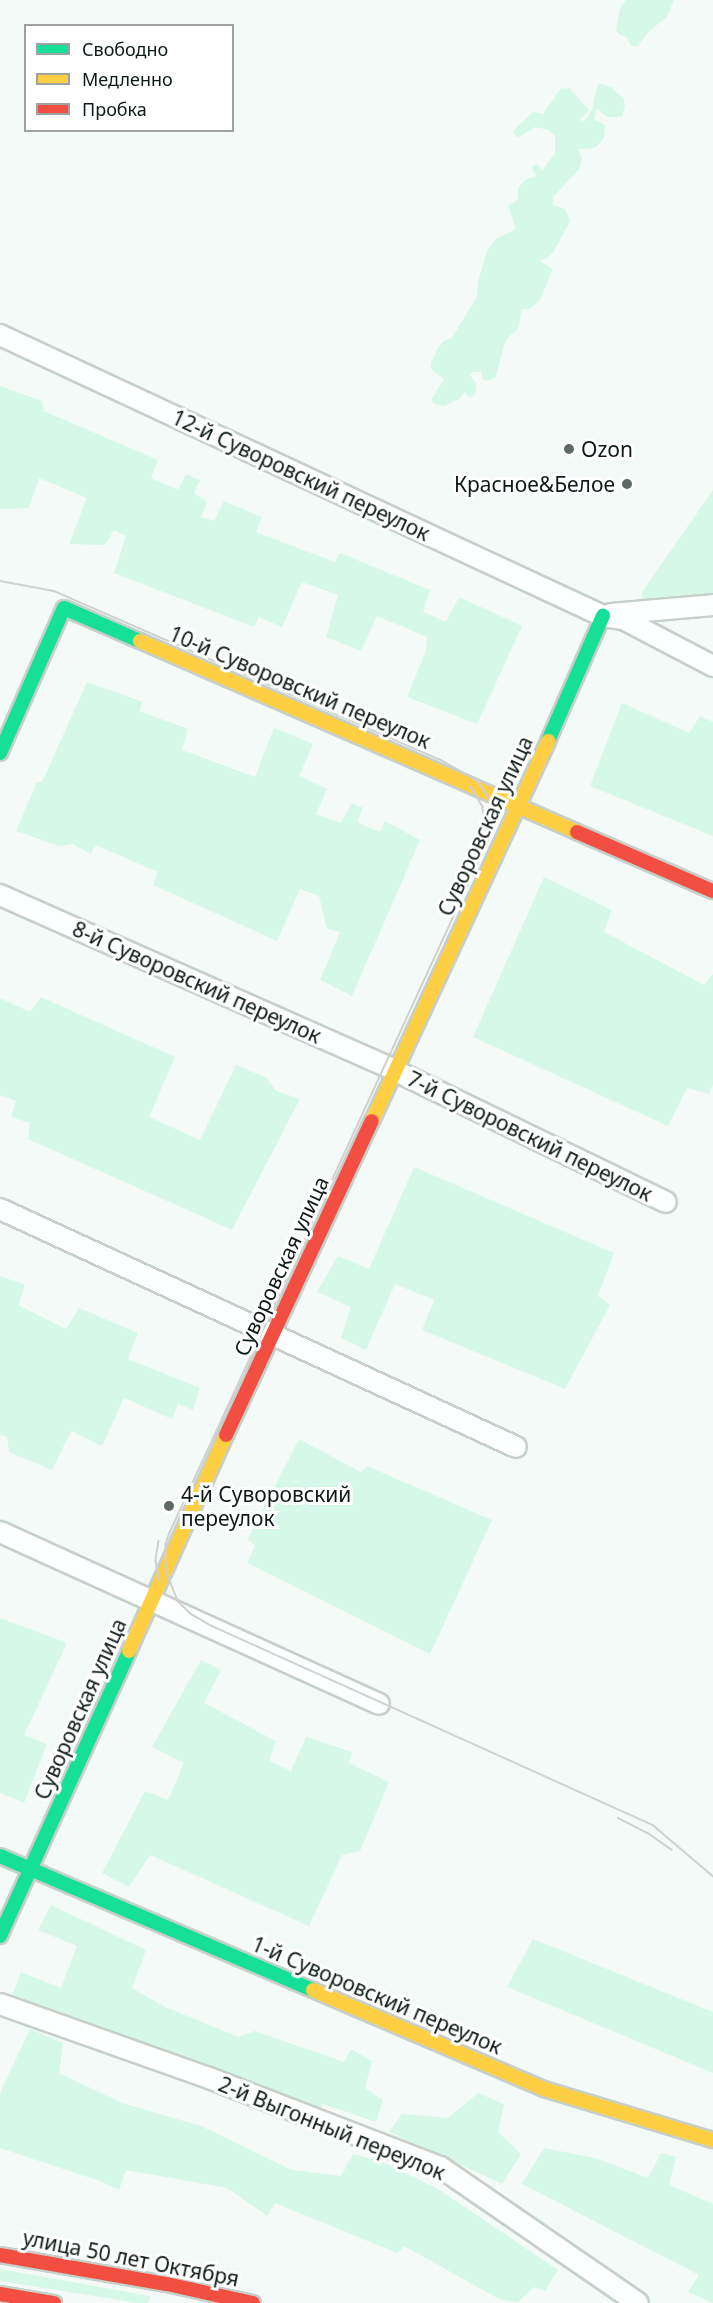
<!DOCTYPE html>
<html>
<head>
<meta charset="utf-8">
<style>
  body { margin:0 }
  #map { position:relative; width:713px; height:2303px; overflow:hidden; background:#f4faf7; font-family:"Noto Sans",sans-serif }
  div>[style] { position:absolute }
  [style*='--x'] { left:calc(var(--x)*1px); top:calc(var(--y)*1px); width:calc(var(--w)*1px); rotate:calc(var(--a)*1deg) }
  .green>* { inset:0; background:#d6f8e8 }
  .roads { filter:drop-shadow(2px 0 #c6cfca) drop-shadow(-2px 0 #c6cfca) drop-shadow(0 2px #c6cfca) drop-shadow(0 -2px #c6cfca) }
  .street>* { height:20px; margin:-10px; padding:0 10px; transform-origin:10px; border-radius:10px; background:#fdfefe }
  .fast>* { height:14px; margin:-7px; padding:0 7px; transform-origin:7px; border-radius:7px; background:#16e098 }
  .slow>* { height:14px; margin:-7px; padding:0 7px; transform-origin:7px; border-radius:7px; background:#ffcf43 }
  .jam>* { height:14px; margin:-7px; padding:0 7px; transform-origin:7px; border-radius:7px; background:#f24e42 }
  .tram>* { height:1.5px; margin:-0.75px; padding:0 0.75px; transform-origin:0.75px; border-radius:0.75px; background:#cfd0d0 }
  .dots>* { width:16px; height:16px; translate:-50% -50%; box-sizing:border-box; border:3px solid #fff; border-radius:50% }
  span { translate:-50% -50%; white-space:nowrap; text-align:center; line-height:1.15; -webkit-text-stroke:6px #fff; paint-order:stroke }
  .poi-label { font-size:21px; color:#0d1a15 }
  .left { translate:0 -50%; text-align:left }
  .right { translate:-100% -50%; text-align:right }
  .street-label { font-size:21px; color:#0d1a15 }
  .legend { position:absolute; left:24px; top:24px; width:210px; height:108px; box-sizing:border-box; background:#fff; border:2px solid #9ea3a1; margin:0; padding:8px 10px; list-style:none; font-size:18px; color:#0d1a15 }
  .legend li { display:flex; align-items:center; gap:12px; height:30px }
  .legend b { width:30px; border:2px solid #9ea3a1 }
</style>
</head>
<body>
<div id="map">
  <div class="green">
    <div style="clip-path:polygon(626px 0,674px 0,666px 18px,649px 31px,638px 46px,631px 46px,627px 37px,620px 35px,616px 31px,620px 8px)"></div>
    <div style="clip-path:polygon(598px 83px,611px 87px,624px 99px,625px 108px,622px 116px,618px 117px,607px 117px,597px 109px,594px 119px,605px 125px,604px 138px,595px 148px,578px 149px,582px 159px,579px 169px,553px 197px,553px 205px,565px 209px,570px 221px,553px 253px,546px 259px,540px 259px,541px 262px,553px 269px,540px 300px,530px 309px,522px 309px,518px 329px,509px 336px,504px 345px,496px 377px,489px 381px,483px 380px,481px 372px,473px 372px,470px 375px,476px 384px,476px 393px,472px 397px,467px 396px,465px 392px,459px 399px,444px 406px,435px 404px,431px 400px,444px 379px,431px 369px,431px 363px,439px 346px,445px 340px,451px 339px,477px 297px,478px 281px,488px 249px,497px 238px,516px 229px,508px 206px,518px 199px,518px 188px,525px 180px,536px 176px,532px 167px,537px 164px,543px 170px,555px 153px,555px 136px,549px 130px,535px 127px,517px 138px,513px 131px,533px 112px,543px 114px,561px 88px,570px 89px,589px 110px,580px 120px,584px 122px,592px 109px)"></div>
    <div style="clip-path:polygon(0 386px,42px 401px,44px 411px,158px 460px,151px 478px,178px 490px,186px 474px,200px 480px,194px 493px,207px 502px,201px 517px,214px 521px,224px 501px,262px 517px,256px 532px,335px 562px,340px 553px,430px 590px,423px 612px,446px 622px,459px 597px,522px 626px,477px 724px,407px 697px,426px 651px,427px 637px,377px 616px,361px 651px,326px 637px,338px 595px,302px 582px,282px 627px,259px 617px,254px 627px,114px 573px,126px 536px,114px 530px,105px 545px,69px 544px,87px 498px,39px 478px,29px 508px,0 509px)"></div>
    <div style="clip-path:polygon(713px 490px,713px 596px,642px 599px,642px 592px)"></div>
    <div style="clip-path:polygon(87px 682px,143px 702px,139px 711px,188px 729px,182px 750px,255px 777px,274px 728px,313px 744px,299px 776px,327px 789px,316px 814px,341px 823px,352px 803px,363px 808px,357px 822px,380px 832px,385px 821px,420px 840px,352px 996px,320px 980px,340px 932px,327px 929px,319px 896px,300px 889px,277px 941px,153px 885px,158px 872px,95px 845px,91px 854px,72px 844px,59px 846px,16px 831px,37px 782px,42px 782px)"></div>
    <div style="clip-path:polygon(622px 703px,689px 733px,700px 716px,713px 722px,713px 836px,590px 786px)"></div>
    <div style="clip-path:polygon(544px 877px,612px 910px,604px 932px,704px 985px,713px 974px,713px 1084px,709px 1094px,687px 1088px,668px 1126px,473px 1037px)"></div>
    <div style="clip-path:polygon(41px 997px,175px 1057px,149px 1117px,200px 1140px,236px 1065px,267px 1078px,276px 1091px,300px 1099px,232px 1230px,28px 1139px,30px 1123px,11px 1117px,16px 1101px,0 1095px,0 998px,30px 1012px)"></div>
    <div style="clip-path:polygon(414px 1167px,614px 1253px,598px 1296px,610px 1305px,565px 1389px,422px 1330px,434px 1300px,395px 1284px,366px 1350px,341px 1338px,351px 1307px,317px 1292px,338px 1256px,369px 1269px)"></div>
    <div style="clip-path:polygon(0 1276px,25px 1285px,18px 1305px,66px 1329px,79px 1308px,138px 1333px,128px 1359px,200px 1388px,193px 1410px,178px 1404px,172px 1419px,124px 1398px,102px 1446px,71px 1431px,52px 1470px,9px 1452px,7px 1437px,0 1434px)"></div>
    <div style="clip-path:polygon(299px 1439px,361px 1472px,367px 1466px,492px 1520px,430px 1654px,247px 1563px,255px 1546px,248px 1539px)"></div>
    <div style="clip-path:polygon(0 1618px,67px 1643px,24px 1735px,47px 1744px,24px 1803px,0 1793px)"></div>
    <div style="clip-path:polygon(201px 1660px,221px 1670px,204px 1703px,276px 1741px,269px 1761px,291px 1771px,306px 1737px,352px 1752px,349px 1763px,389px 1782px,360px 1851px,342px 1855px,309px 1926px,150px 1855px,129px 1887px,102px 1873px,145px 1791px,168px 1800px,184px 1763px,152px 1747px)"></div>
    <div style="clip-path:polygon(51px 1905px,146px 1950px,132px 1988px,165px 2007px,239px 2037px,255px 2031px,344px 2062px,351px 2049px,372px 2061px,365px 2088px,383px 2100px,376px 2122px,323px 2104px,316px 2113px,11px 1998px,21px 1972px,61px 1988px,77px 1946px,38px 1930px)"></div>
    <div style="clip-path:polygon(533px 1939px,713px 2012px,713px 2073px,507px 1987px)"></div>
    <div style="clip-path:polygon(30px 2029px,63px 2043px,59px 2073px,122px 2103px,201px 2126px,292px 2170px,341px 2176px,353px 2154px,380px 2161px,438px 2189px,558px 2270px,545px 2291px,534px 2287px,518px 2302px,499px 2299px,404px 2246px,397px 2253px,275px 2203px,267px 2216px,227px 2188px,126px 2170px,119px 2190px,100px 2181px,0 2148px,0 2093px)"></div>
    <div style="clip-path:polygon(478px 2093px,504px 2104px,498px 2132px,521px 2154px,502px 2184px,389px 2132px,402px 2114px,448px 2118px)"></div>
    <div style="clip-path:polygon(544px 2148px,595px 2158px,648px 2178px,661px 2153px,676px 2157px,669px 2185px,713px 2204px,713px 2303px,688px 2292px,699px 2275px,522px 2184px)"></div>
    <div style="clip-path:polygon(0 2269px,150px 2296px,150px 2300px,148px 2303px,138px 2303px,0 2281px)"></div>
  </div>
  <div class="roads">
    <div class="street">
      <div style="--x:0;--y:335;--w:665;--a:24.99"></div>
      <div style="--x:603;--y:616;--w:20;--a:9"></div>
      <div style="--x:623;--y:619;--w:102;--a:27.6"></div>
      <div style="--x:611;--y:614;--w:102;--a:-5"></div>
      <div style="--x:0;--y:895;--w:431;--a:23.9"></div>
      <div style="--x:394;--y:1070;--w:302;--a:25.9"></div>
      <div style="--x:0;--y:1209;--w:568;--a:24.76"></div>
      <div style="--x:0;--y:1532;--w:416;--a:24.4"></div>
      <div style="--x:0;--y:2004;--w:222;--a:19.5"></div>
      <div style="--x:209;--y:2078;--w:248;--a:21.1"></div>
      <div style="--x:440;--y:2167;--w:240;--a:34.5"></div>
    </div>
    <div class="fast">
      <div style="--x:548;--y:741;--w:137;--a:-66.3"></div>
      <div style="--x:0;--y:753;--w:158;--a:-66.2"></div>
      <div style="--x:64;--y:608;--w:83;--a:23.5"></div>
      <div style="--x:0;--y:1856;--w:340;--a:23.2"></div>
      <div style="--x:0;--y:1936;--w:313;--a:-65.6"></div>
    </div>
    <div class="slow">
      <div style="--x:140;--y:641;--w:477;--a:23.6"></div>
      <div style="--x:372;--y:1121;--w:419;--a:-65.1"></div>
      <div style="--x:129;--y:1651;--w:237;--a:-65.8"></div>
      <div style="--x:313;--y:1990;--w:251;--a:23.2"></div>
      <div style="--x:544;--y:2089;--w:177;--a:16.8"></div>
    </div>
    <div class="jam">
      <div style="--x:577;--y:832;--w:148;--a:23.5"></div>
      <div style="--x:226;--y:1435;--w:346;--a:-65.1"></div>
      <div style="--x:0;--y:2255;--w:169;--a:9.9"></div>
      <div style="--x:167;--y:2284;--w:88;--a:12.5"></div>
      <div style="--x:0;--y:2294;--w:55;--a:9.5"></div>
    </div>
  </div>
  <div class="tram">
    <div style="--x:0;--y:581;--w:55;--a:10.5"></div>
    <div style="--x:54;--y:591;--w:420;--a:23.6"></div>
    <div style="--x:439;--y:759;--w:45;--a:29.4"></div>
    <div style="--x:478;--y:781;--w:24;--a:57"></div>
    <div style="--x:491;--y:801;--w:14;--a:78"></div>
    <div style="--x:494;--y:815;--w:25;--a:102"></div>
    <div style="--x:489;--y:839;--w:37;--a:114"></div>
    <div style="--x:474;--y:873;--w:727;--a:114.73"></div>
    <div style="--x:170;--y:1533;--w:12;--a:110"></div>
    <div style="--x:166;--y:1544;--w:27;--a:90"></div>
    <div style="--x:166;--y:1571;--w:32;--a:68"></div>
    <div style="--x:178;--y:1601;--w:18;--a:45"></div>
    <div style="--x:191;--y:1614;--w:24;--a:30"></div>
    <div style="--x:212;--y:1626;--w:484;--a:24.3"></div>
    <div style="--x:653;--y:1825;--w:79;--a:40.4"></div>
    <div style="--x:471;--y:787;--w:23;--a:59"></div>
    <div style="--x:483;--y:807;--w:15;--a:86"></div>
    <div style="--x:484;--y:822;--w:24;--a:107"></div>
    <div style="--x:159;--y:1541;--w:20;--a:99"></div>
    <div style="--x:156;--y:1561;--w:21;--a:79"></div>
    <div style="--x:618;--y:1818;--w:34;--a:27"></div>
    <div style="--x:648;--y:1833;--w:29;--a:35"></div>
  </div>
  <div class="dots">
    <div style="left:569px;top:449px;background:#5e6864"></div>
    <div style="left:627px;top:484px;background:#5e6864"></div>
    <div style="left:169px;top:1506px;background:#5e6864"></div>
  </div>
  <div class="poi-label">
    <span class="left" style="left:581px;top:449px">Ozon</span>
    <span class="right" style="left:615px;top:484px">Красное&amp;Белое</span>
    <span class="left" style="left:181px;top:1506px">4-й Суворовский<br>переулок</span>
  </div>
  <div class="street-label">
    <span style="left:301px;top:475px;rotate:25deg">12-й Суворовский переулок</span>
    <span style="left:300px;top:687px;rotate:23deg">10-й Суворовский переулок</span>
    <span style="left:485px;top:826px;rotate:-65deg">Суворовская улица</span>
    <span style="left:197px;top:982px;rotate:24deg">8-й Суворовский переулок</span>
    <span style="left:530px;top:1136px;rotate:26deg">7-й Суворовский переулок</span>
    <span style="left:281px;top:1266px;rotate:-65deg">Суворовская улица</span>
    <span style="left:80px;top:1709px;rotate:-66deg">Суворовская улица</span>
    <span style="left:377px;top:1995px;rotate:23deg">1-й Суворовский переулок</span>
    <span style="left:332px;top:2128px;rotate:22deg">2-й Выгонный переулок</span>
    <span style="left:131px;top:2258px;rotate:11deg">улица 50 лет Октября</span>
  </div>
  <ul class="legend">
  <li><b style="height:8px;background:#16e098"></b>Свободно</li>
  <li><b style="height:8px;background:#ffcf43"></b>Медленно</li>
  <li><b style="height:8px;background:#f24e42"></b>Пробка</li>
  </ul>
</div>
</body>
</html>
